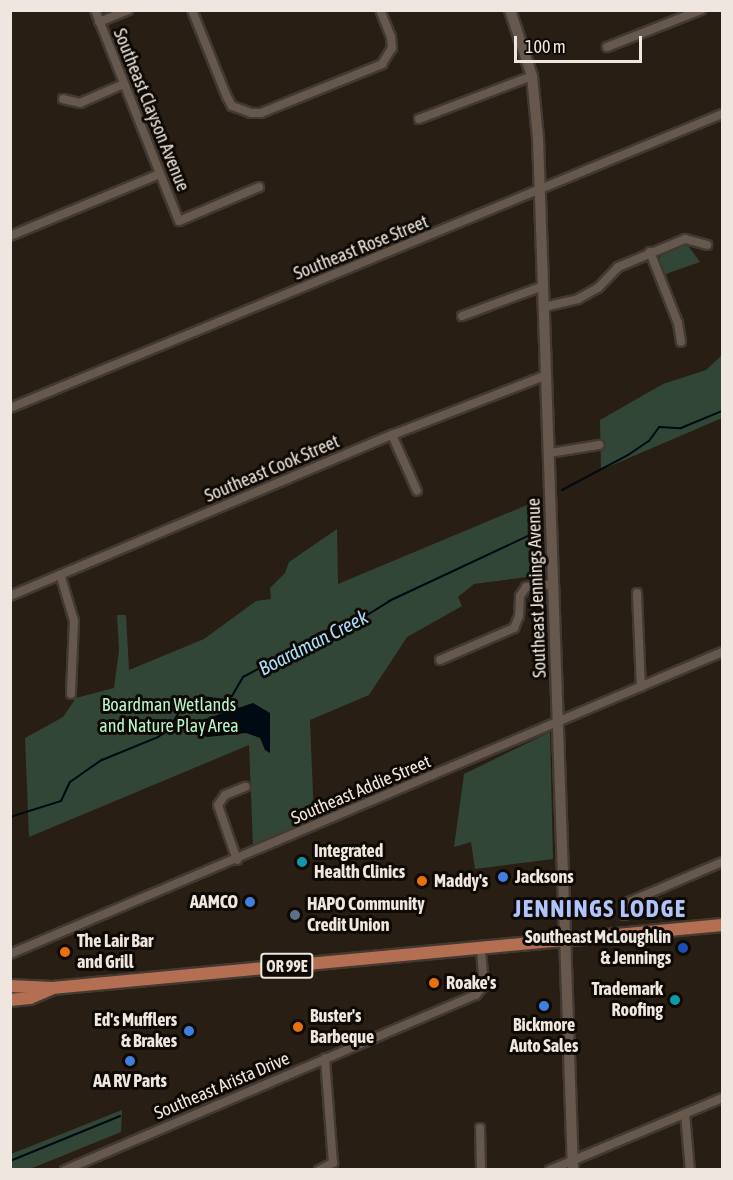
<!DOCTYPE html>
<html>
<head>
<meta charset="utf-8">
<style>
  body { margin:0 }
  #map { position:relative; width:733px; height:1180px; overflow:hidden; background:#291e13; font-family:"Asap Condensed",sans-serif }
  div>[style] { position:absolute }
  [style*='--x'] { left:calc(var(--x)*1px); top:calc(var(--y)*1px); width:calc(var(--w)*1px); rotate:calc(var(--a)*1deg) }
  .green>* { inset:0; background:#314637 }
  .water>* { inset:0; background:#000a13 }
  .stream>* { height:2px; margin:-1px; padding:0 1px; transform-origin:1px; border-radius:1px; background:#000a13 }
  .roads { filter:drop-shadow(2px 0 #423933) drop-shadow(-2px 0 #423933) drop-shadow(0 2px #423933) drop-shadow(0 -2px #423933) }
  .street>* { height:8px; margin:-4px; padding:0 4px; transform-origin:4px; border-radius:4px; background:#66584c }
  .secondary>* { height:10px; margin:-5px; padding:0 5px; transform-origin:5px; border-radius:5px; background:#66584c }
  .primary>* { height:12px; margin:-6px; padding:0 6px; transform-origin:6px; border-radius:6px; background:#b46f52 }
  .dots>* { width:16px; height:16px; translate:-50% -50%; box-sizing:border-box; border:3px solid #0e0905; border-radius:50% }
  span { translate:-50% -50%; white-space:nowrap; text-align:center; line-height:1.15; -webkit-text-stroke:6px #0e0905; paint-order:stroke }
  .shield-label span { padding:2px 4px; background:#0e0905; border:2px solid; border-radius:4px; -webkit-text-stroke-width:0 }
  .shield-label { font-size:16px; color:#eee6df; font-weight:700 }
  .street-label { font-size:18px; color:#eee6df }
  .park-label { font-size:18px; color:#b8f5cb }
  .poi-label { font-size:18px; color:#eee6df; font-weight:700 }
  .left { translate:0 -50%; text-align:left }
  .right { translate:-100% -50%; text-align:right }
  .water-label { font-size:20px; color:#a9defb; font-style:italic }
  .district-label { font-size:24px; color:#afc4fa; font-weight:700; letter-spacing:1.5px }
  .frame { position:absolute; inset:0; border:12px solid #eee6df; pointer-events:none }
  .scale { position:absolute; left:514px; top:36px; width:128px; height:27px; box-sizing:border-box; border:3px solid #eee6df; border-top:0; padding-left:8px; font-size:18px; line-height:21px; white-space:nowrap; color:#eee6df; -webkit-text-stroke:4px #0e0905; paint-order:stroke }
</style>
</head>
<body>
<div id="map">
  <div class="green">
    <div style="clip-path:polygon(686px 243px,700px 262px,663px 275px,658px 263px,662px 253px)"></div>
    <div style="clip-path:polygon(722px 355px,722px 418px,601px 470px,600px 420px,663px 384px,706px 370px)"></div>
    <div style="clip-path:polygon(539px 500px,542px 575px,474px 584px,458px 597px,462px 606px,407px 637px,369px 695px,310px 720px,314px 819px,253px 845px,249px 745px,29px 837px,25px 738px,63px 717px,76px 698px,114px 688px,119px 650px,117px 615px,126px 615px,129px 670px,204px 639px,256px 601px,271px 599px,270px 588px,285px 573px,289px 562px,337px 529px,338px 584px)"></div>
    <div style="clip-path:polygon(550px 732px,553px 859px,475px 869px,471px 842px,454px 847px,464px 774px)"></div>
    <div style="clip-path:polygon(122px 1110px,121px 1132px,30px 1169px,11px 1169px,11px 1154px)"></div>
  </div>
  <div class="water">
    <div style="clip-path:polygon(357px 619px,355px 627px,342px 637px,303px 656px,283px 655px,317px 633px)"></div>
    <div style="clip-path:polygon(253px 703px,270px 713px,270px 753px,265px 750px,260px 738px,246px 733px,207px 737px,195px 731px,202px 720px)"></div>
  </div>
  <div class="stream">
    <div style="--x:562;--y:490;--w:75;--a:-27.9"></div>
    <div style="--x:628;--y:455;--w:25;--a:-34"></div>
    <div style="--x:649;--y:441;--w:17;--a:-54"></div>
    <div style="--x:659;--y:427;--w:22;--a:3"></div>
    <div style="--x:681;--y:428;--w:44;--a:-22.5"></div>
    <div style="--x:356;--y:622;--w:39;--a:-32"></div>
    <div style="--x:389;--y:601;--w:160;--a:-25.1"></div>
    <div style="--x:534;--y:533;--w:12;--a:-66"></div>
    <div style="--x:10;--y:817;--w:53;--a:-17.4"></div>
    <div style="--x:61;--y:801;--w:21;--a:-65"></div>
    <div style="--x:70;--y:782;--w:39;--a:-35"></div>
    <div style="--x:102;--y:760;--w:61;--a:-22.3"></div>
    <div style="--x:158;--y:737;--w:12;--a:-35"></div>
    <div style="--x:168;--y:730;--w:26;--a:-58"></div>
    <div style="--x:182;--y:708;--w:23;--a:-29"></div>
    <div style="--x:202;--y:697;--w:22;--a:8"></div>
    <div style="--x:224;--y:700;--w:9;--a:-27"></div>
    <div style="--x:232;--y:696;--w:22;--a:-60"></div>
    <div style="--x:243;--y:677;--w:49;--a:-28.1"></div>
    <div style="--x:10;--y:1161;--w:119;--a:-22.2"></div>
  </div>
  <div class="roads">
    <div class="street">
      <div style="--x:95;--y:10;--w:227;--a:68.3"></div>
      <div style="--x:179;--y:221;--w:87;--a:-23"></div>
      <div style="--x:192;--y:10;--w:94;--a:68.1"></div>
      <div style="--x:227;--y:97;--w:10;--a:61"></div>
      <div style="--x:232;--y:106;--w:20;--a:20"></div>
      <div style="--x:251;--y:113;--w:10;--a:0"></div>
      <div style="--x:261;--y:113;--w:131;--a:-22"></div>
      <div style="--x:382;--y:64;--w:19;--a:-58"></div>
      <div style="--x:392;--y:48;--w:11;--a:-95"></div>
      <div style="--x:391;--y:37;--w:29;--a:-112"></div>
      <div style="--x:99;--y:22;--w:31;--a:-22"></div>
      <div style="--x:607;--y:47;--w:101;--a:-21.5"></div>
      <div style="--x:63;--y:99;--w:17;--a:13"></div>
      <div style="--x:80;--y:103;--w:48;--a:-23.4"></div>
      <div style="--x:419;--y:119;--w:121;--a:-20.8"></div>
      <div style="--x:10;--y:236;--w:162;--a:-22.5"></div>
      <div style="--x:650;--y:252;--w:76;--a:68.5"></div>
      <div style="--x:678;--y:323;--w:19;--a:81"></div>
      <div style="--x:544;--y:307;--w:35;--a:-13"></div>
      <div style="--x:578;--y:299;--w:23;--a:-29"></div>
      <div style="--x:598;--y:288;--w:29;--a:-46"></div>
      <div style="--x:618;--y:267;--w:73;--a:-22.7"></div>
      <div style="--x:685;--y:239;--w:23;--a:15"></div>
      <div style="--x:462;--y:316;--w:86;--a:-20.3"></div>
      <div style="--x:10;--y:408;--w:770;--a:-22.44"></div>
      <div style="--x:392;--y:435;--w:61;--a:65.9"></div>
      <div style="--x:550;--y:453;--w:50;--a:-9.3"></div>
      <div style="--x:61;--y:577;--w:46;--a:73.5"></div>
      <div style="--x:74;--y:621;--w:73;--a:92.4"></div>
      <div style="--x:637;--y:593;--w:94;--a:87.6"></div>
      <div style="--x:10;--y:596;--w:415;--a:-22.9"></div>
      <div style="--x:392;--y:435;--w:166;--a:-21.2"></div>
      <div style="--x:440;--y:660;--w:81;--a:-23.4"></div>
      <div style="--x:514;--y:628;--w:13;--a:-67"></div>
      <div style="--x:519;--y:616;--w:20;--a:-87"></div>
      <div style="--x:520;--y:596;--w:11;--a:-56"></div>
      <div style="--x:526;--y:587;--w:28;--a:-6"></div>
      <div style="--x:237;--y:860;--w:58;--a:-109.1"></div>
      <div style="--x:218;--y:805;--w:12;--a:-55"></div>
      <div style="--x:225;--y:795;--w:22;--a:-22"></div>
      <div style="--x:624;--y:915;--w:14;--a:-69"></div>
      <div style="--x:629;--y:902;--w:101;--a:-23.3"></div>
      <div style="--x:10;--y:954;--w:773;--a:-22.98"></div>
      <div style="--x:685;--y:1114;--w:56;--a:84.9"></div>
      <div style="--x:480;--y:1128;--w:42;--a:88.6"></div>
      <div style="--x:65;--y:1170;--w:447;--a:-23.1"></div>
      <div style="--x:476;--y:995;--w:13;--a:-51"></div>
      <div style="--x:484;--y:985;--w:37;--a:-95"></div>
      <div style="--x:319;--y:1170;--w:16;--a:-27"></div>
      <div style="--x:333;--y:1163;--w:105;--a:-94.4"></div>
      <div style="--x:550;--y:1170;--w:186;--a:-22.7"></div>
    </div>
    <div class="secondary">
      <div style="--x:510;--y:10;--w:70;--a:71.6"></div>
      <div style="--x:532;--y:76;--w:62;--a:84.5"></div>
      <div style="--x:538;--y:138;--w:1033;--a:88.06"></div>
    </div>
    <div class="primary">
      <div style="--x:10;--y:986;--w:42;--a:2.7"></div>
      <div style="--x:52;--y:988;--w:673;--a:-5.37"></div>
      <div style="--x:10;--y:1000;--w:20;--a:-6"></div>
      <div style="--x:30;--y:998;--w:23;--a:-23"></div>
    </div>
  </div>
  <div class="dots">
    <div style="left:302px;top:862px;background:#0f9aa8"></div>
    <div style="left:503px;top:877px;background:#3f7fe0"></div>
    <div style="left:422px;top:881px;background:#e8710a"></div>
    <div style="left:250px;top:902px;background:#3f7fe0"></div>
    <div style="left:295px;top:915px;background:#5c6f8a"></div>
    <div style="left:683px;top:948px;background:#1a4fb4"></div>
    <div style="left:65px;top:952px;background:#e8710a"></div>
    <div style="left:434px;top:983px;background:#e8710a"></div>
    <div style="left:675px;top:1000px;background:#0f9aa8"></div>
    <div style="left:544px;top:1006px;background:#3f7fe0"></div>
    <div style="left:298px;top:1027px;background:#e8710a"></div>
    <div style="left:189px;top:1031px;background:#3f7fe0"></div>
    <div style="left:130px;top:1061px;background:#3f7fe0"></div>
  </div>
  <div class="shield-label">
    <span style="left:287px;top:966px">OR 99E</span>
  </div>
  <div class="street-label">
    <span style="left:151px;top:110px;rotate:68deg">Southeast Clayson Avenue</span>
    <span style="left:361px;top:248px;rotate:-22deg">Southeast Rose Street</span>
    <span style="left:272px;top:469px;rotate:-23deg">Southeast Cook Street</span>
    <span style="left:537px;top:588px;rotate:-92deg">Southeast Jennings Avenue</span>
    <span style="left:361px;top:790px;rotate:-23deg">Southeast Addie Street</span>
    <span style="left:222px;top:1086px;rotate:-23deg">Southeast Arista Drive</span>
  </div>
  <div class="park-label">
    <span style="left:169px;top:716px">Boardman Wetlands<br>and Nature Play Area</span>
  </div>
  <div class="poi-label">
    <span class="left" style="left:314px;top:862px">Integrated<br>Health Clinics</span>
    <span class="left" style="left:515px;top:877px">Jacksons</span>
    <span class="left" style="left:434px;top:881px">Maddy's</span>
    <span class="right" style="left:238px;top:902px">AAMCO</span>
    <span class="left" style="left:307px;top:915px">HAPO Community<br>Credit Union</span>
    <span class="right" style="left:671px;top:948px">Southeast McLoughlin<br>&amp; Jennings</span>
    <span class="left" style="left:77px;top:952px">The Lair Bar<br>and Grill</span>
    <span class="left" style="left:446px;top:983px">Roake's</span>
    <span class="right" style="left:663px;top:1000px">Trademark<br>Roofing</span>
    <span class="left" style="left:310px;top:1027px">Buster's<br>Barbeque</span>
    <span class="right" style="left:177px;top:1031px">Ed's Mufflers<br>&amp; Brakes</span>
    <span style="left:544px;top:1036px">Bickmore<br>Auto Sales</span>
    <span style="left:130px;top:1081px">AA RV Parts</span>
  </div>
  <div class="water-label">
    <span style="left:313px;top:642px;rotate:-27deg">Boardman Creek</span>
  </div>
  <div class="district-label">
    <span style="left:600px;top:909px">JENNINGS LODGE</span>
  </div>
  <div class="frame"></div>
  <div class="scale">100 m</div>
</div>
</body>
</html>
